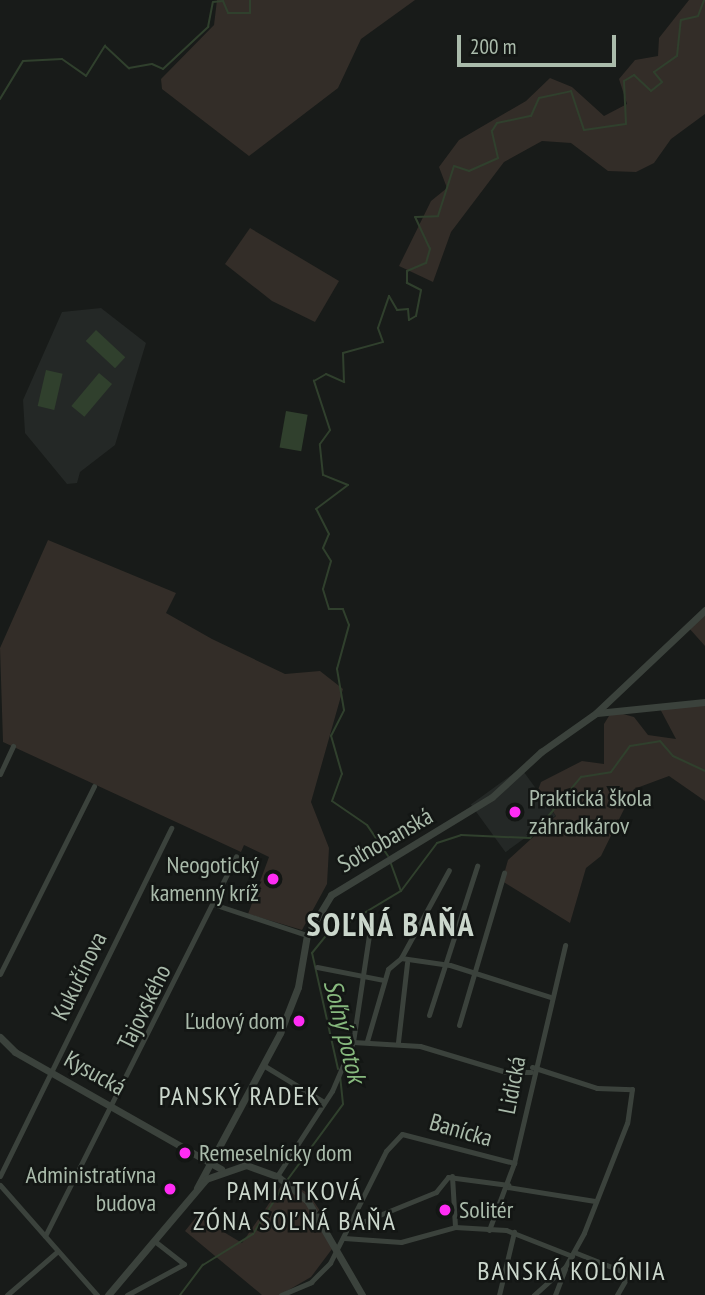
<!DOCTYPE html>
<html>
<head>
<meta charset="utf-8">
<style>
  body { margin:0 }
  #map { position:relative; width:705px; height:1295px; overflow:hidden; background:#181b19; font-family:"PT Sans Narrow",sans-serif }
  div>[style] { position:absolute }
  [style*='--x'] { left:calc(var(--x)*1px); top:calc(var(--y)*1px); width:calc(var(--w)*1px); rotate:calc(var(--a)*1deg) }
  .built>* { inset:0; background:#242826; transform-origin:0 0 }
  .green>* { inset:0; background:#332d28 }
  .water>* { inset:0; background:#30402d; transform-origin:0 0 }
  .stream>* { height:2px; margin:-1px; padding:0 1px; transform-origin:1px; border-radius:1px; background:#30402d }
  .minor>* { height:5px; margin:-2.5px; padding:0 2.5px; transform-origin:2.5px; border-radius:2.5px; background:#3b423c }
  .tertiary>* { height:7px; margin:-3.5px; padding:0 3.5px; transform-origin:3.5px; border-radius:3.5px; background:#3b423c }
  .dots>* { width:19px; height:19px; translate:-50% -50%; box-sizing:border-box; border:4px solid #131614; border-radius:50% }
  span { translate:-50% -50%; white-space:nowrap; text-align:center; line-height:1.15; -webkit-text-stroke:5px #131614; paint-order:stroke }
  .poi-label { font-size:24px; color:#aabbab }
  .left { translate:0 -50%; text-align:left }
  .right { translate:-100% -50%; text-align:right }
  .street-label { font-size:24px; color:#aabbab }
  .water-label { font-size:26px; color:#87b97e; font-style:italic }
  .neighbourhood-label { font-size:26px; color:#cbd7cc; letter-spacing:2px }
  .district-label { font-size:32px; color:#cbd7cc; font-weight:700; letter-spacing:2px }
  .scale { position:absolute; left:457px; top:35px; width:159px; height:32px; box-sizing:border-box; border:4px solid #aabbab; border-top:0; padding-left:9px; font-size:21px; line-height:24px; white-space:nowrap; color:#aabbab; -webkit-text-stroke:5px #131614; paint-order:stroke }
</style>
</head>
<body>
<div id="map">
  <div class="built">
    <div style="clip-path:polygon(101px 308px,146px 343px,115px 445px,80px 472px,77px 483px,67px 484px,25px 433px,23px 400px,62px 312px)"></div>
    <div style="left:521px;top:768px;width:59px;height:62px;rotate:54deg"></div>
  </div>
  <div class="green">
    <div style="clip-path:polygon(217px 0,415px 0,361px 39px,338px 88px,249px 156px,162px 89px,161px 79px,214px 25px)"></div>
    <div style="clip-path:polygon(689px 0,705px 0,705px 114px,671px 139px,654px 163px,636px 172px,608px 171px,571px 143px,542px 141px,504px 162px,451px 232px,433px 282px,399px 266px,431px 201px,447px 188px,439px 167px,459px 140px,526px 101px,550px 78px,572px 87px,604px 116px,627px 104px,619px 79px,635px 60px,658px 56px,659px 38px)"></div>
    <div style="clip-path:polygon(250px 228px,339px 281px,315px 322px,272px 301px,225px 264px)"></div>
    <div style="clip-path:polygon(48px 540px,176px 593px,166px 613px,212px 639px,285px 674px,320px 671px,343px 689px,311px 802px,329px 848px,327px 884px,302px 930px,248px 914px,269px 857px,244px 845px,241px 852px,3px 742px,0 648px)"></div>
    <div style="clip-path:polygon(705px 610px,705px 646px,688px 627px)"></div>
    <div style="clip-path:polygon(705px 702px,705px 801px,669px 776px,634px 789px,601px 856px,586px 868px,570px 923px,502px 881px,508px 860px,556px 816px,538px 790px,541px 782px,582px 761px,604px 764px,604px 724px,612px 711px,634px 717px,648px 735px,676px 739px,658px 705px)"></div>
    <div style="clip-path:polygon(285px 1180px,309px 1194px,328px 1223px,332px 1249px,311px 1277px,280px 1295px,262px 1295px,185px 1231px,197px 1216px,242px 1243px)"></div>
  </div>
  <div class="water">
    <div style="left:96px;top:330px;width:40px;height:15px;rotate:43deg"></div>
    <div style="left:46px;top:370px;width:17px;height:37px;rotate:13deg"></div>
    <div style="left:99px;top:373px;width:17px;height:43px;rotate:40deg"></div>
    <div style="left:286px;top:411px;width:22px;height:37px;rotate:10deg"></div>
  </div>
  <div class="stream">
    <div style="--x:0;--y:99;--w:44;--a:-58.8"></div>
    <div style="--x:23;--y:61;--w:39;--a:-3"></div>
    <div style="--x:62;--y:59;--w:29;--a:35"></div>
    <div style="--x:86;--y:76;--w:36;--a:-58"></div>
    <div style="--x:105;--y:46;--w:33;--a:43"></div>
    <div style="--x:129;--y:68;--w:23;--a:-10"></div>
    <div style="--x:152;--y:64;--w:12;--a:24"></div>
    <div style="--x:163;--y:69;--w:62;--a:-43"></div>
    <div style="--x:208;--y:27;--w:25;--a:-79"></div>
    <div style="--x:213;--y:2;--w:10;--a:-6"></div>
    <div style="--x:223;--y:1;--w:13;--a:67"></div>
    <div style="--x:228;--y:13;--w:22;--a:0"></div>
    <div style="--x:250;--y:13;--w:13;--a:-90"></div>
    <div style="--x:388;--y:856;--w:37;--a:-124"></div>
    <div style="--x:367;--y:825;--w:42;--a:-145.6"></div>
    <div style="--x:332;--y:801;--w:29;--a:-70"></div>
    <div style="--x:342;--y:774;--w:40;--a:-106"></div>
    <div style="--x:331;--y:736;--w:29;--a:-63"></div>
    <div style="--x:344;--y:710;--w:42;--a:-99.7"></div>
    <div style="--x:337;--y:669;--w:46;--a:-74.7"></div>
    <div style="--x:349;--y:625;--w:17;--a:-111"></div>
    <div style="--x:343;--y:609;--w:14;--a:180"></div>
    <div style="--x:329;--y:609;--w:21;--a:-107"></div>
    <div style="--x:323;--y:589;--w:29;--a:-74"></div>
    <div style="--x:331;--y:561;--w:15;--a:-122"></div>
    <div style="--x:323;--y:548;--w:15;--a:-67"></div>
    <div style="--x:329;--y:534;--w:28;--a:-117"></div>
    <div style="--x:316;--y:509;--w:40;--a:-37"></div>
    <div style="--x:348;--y:485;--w:27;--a:-158"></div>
    <div style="--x:323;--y:475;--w:31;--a:-96"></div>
    <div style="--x:320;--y:444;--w:17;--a:-54"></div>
    <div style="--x:330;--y:430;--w:52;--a:-108.1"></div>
    <div style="--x:314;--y:381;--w:14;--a:-30"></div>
    <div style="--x:326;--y:374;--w:20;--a:24"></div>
    <div style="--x:344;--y:382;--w:29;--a:-92"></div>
    <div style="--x:343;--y:353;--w:41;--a:-15.4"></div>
    <div style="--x:383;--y:342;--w:15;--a:-110"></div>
    <div style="--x:378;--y:328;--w:34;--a:-71"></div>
    <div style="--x:389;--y:296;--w:16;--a:60"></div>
    <div style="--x:397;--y:310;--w:11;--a:-5"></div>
    <div style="--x:408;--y:309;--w:11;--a:85"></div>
    <div style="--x:409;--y:320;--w:8;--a:-30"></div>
    <div style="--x:416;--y:316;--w:26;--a:-79"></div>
    <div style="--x:421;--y:290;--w:16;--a:-153"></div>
    <div style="--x:407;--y:283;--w:12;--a:-90"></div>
    <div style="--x:407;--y:271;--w:21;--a:-23"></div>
    <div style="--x:426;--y:263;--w:15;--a:-74"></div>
    <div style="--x:430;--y:249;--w:35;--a:-115"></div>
    <div style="--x:415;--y:217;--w:23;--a:-2"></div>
    <div style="--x:438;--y:216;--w:52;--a:-72.3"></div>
    <div style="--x:454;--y:166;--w:16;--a:18"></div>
    <div style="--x:469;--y:171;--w:32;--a:-24"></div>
    <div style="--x:498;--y:158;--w:28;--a:-103"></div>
    <div style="--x:492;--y:131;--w:9;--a:-58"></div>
    <div style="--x:497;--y:123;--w:35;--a:-12"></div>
    <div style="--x:531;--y:116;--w:20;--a:-66"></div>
    <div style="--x:539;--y:98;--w:33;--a:-12"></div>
    <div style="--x:571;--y:91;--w:41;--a:71.6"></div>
    <div style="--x:584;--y:130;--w:42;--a:-8.1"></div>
    <div style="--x:626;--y:124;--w:43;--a:-92.7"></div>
    <div style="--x:624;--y:81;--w:12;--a:-31"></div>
    <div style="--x:634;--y:75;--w:23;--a:43"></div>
    <div style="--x:651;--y:91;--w:14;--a:-39"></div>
    <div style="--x:662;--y:82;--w:13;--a:-129"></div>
    <div style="--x:654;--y:72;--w:28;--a:-35"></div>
    <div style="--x:677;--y:56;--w:36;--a:-84"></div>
    <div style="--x:681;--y:20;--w:17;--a:-13"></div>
    <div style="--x:698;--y:16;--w:17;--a:-69"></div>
    <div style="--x:390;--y:861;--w:32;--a:70"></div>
    <div style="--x:338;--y:1069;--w:119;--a:-102.6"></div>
    <div style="--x:312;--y:953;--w:22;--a:-51"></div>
    <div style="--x:326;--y:936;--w:87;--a:-31"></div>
    <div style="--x:401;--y:891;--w:60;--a:-53.1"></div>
    <div style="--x:437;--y:843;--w:25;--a:-18"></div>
    <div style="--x:461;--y:835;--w:69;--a:2.5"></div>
    <div style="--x:530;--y:838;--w:80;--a:-50.1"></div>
    <div style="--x:581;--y:777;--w:30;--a:-9"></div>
    <div style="--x:611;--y:772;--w:32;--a:-54"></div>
    <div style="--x:630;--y:746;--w:30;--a:-9"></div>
    <div style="--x:660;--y:741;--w:20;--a:49"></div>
    <div style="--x:673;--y:756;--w:35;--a:25"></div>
    <div style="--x:288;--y:1179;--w:93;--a:-53.7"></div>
    <div style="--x:343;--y:1104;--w:29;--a:-96"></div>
    <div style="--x:180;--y:1295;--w:38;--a:-53"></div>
    <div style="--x:203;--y:1265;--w:59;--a:-31.8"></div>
    <div style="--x:253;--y:1234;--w:59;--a:-57.4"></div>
  </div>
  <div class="minor">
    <div style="--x:0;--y:774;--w:31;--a:-65"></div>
    <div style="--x:213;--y:904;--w:99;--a:18.3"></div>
    <div style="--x:401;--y:958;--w:49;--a:8.1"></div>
    <div style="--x:450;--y:965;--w:105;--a:17.7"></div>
    <div style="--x:317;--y:967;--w:67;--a:11.1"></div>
    <div style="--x:0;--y:974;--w:210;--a:-63.4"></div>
    <div style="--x:429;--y:1015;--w:157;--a:-72.1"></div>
    <div style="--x:459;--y:1025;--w:159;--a:-73.5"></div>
    <div style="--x:367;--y:1041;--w:75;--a:-73.7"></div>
    <div style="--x:388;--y:969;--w:17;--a:-40"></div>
    <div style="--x:401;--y:958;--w:100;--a:-61.4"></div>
    <div style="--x:353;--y:1042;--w:67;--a:3.4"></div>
    <div style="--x:420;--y:1046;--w:90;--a:16.8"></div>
    <div style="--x:506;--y:1072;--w:25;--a:0"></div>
    <div style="--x:398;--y:1042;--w:80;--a:-83.5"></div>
    <div style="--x:263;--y:1065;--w:71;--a:31.2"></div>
    <div style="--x:532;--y:1067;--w:68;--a:17.9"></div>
    <div style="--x:597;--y:1088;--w:35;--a:2"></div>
    <div style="--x:632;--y:1089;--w:34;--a:98"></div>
    <div style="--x:627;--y:1123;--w:118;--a:111.4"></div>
    <div style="--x:584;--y:1233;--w:39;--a:119"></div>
    <div style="--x:565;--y:1267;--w:42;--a:137.9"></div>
    <div style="--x:0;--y:1176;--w:388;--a:-63.8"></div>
    <div style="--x:277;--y:1176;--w:101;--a:-57.1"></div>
    <div style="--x:332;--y:1091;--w:53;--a:-66.8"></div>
    <div style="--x:353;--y:1042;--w:115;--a:-81.5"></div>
    <div style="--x:452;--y:1176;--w:51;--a:86.6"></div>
    <div style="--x:0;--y:1185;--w:147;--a:48.6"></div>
    <div style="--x:507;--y:1187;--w:89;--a:9"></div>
    <div style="--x:350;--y:1227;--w:93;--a:-22.1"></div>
    <div style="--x:436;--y:1192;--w:19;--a:-51"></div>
    <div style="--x:448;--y:1177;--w:61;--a:7.6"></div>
    <div style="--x:489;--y:1230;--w:72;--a:-69.5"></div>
    <div style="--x:514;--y:1163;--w:224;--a:-76.8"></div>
    <div style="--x:45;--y:1236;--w:425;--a:-63.3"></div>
    <div style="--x:344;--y:1238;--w:57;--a:4"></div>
    <div style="--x:401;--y:1242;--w:56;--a:-15.5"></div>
    <div style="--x:455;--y:1227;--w:51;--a:3.4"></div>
    <div style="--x:506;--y:1230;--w:71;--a:21.5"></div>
    <div style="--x:574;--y:1252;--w:59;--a:21.8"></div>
    <div style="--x:629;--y:1274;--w:24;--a:120"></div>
    <div style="--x:7;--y:1295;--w:67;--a:-40.8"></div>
    <div style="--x:127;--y:1295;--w:65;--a:-28.5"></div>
    <div style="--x:184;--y:1264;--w:37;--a:-142"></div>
    <div style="--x:281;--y:1295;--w:33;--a:-23"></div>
    <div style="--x:311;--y:1282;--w:27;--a:-45"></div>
    <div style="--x:330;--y:1263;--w:125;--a:-63.4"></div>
    <div style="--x:386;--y:1151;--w:23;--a:-47"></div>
    <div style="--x:402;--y:1134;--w:116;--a:14.5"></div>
    <div style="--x:499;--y:1295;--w:65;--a:-76.6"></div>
    <div style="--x:555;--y:1295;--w:28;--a:-69"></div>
  </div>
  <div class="tertiary">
    <div style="--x:597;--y:713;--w:109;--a:-5.8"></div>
    <div style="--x:0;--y:1037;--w:21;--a:45"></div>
    <div style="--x:15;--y:1052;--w:237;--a:29.6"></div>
    <div style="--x:197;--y:1188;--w:176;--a:-61.8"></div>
    <div style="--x:280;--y:1033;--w:49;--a:-68.6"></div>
    <div style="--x:298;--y:987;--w:53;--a:-80.2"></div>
    <div style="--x:307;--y:935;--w:47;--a:-59"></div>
    <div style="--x:331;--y:895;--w:188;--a:-31.3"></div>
    <div style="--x:492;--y:797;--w:67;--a:-42.6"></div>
    <div style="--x:541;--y:752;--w:67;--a:-35.3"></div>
    <div style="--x:596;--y:713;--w:150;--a:-43.4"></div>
    <div style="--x:108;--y:1295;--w:152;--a:-49.8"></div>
    <div style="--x:206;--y:1179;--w:42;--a:-19.3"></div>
    <div style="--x:246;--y:1165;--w:33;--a:20"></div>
    <div style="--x:277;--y:1176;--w:38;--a:39"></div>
    <div style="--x:307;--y:1200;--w:110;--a:59.9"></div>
  </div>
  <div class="dots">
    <div style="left:515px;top:812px;background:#ff2cf4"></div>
    <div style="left:273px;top:879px;background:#ff2cf4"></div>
    <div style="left:299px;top:1021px;background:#ff2cf4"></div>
    <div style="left:185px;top:1153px;background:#ff2cf4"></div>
    <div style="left:170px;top:1189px;background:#ff2cf4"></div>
    <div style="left:445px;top:1210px;background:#ff2cf4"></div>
  </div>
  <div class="poi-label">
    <span class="left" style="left:529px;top:812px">Praktická škola<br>záhradkárov</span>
    <span class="right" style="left:259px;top:879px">Neogotický<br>kamenný kríž</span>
    <span class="right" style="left:285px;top:1021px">Ľudový dom</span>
    <span class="left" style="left:199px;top:1153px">Remeselnícky dom</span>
    <span class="right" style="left:156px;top:1189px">Administratívna<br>budova</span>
    <span class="left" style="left:459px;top:1210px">Solitér</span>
  </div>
  <div class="street-label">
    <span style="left:385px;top:840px;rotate:-30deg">Soľnobanská</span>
    <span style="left:79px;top:976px;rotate:-64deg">Kukučínova</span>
    <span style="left:144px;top:1007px;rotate:-64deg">Tajovského</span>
    <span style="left:95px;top:1073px;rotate:29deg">Kysucká</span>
    <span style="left:512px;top:1085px;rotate:-79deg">Lidická</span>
    <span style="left:461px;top:1130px;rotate:16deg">Banícka</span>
  </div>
  <div class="water-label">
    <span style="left:345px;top:1031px;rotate:76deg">Soľný potok</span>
  </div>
  <div class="neighbourhood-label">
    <span style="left:240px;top:1096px">PANSKÝ RADEK</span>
    <span style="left:295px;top:1206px">PAMIATKOVÁ<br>ZÓNA SOĽNÁ BAŇA</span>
    <span style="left:572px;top:1271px">BANSKÁ KOLÓNIA</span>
  </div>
  <div class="district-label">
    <span style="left:391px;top:924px">SOĽNÁ BAŇA</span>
  </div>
  <div class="scale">200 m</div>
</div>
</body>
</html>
